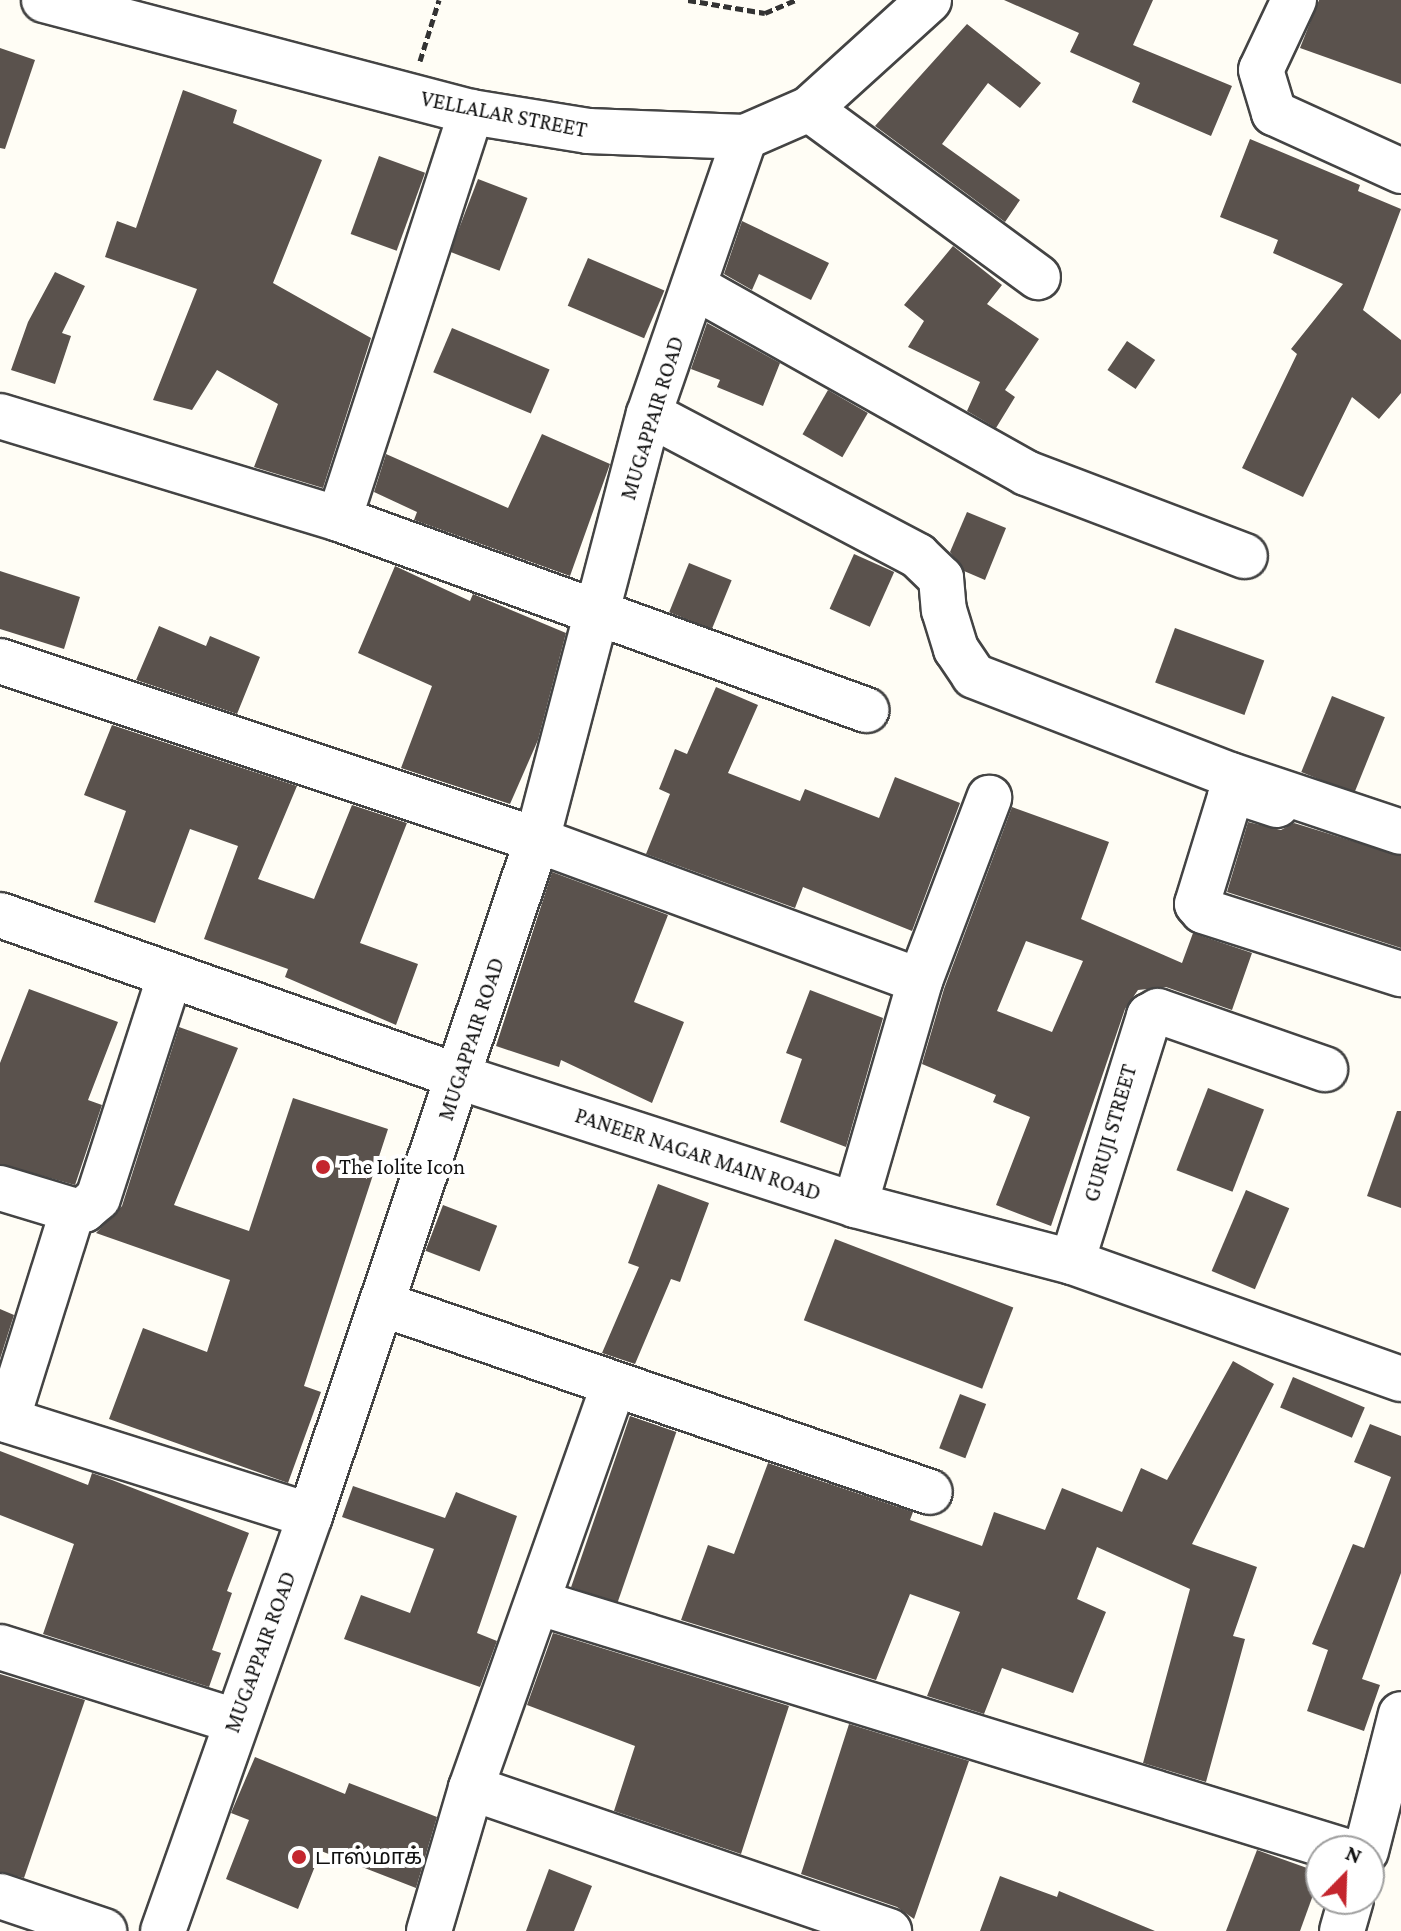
<!DOCTYPE html>
<html>
<head>
<meta charset="utf-8">
<style>
	body { margin:0 }
	#map { position:relative; width:1401px; height:1931px; overflow:hidden; background:#fffdf5; font-family:"Crimson Pro","Noto Sans Tamil",serif }
	div>[style] { position:absolute }
	.building>* { inset:0; background:#5a524d; transform-origin:0 0 }
	.path>* { height:5px; margin-top:-2.5px; transform-origin:0; background:repeating-linear-gradient(90deg,#333 0 8px,transparent 0 12px) }
	.roads { filter:drop-shadow(2px 0 #444) drop-shadow(-2px 0 #444) drop-shadow(0 2px #444) drop-shadow(0 -2px #444) }
	.minor>* { height:44px; margin:-22px; padding:0 22px; transform-origin:22px; border-radius:22px; background:#fff }
	.dots>* { width:22px; height:22px; translate:-50% -50%; box-sizing:border-box; border:4px solid #fff; border-radius:50% }
	span { translate:-50% -50%; white-space:nowrap; text-align:center; line-height:1.15; -webkit-text-stroke:8px #fff; paint-order:stroke }
	.street-label { font-size:22px; color:#111 }
	.poi-label { font-size:22px; color:#111 }
	.left { translate:0 -50%; text-align:left }
	.north { position:absolute; left:1305px; top:1835px; width:80px; height:80px; box-sizing:border-box; background:#fff; border:2px solid #a0a0a0; border-radius:50%; rotate:23deg; font-size:22px; font-weight:700; line-height:32px; text-align:center; color:#111 }
	.north::after { content:''; display:block; margin:auto; width:28px; height:36px; background:#c4262e; clip-path:polygon(50% 0,100% 100%,50% 72%,0 100%) }
</style>
</head>
<body>
<div id="map">
	<div class="building">
		<div style="clip-path:polygon(1004px 0,1153px 0,1133px 45px,1232px 86px,1211px 136px,1132px 102px,1140px 83px,1070px 52px,1079px 33px)"></div>
		<div style="clip-path:polygon(1319px 0,1401px 0,1401px 84px,1300px 48px)"></div>
		<div style="clip-path:polygon(967px 24px,1041px 83px,1020px 108px,988px 83px,942px 144px,1020px 200px,1005px 222px,875px 126px)"></div>
		<div style="clip-path:polygon(0 48px,35px 60px,5px 149px,0 148px)"></div>
		<div style="clip-path:polygon(183px 90px,237px 110px,233px 123px,322px 160px,273px 283px,371px 338px,323px 488px,254px 467px,278px 404px,217px 370px,192px 410px,153px 400px,197px 289px,105px 257px,117px 221px,136px 228px)"></div>
		<div style="clip-path:polygon(1250px 139px,1360px 185px,1358px 191px,1401px 209px,1363px 310px,1401px 340px,1401px 393px,1379px 419px,1352px 397px,1303px 497px,1242px 468px,1297px 354px,1291px 349px,1343px 284px,1273px 253px,1278px 240px,1220px 217px)"></div>
		<div style="left:379px;top:156px;width:49px;height:83px;rotate:20deg"></div>
		<div style="left:478px;top:179px;width:53px;height:78px;rotate:21deg"></div>
		<div style="clip-path:polygon(742px 221px,829px 263px,811px 300px,759px 274px,752px 290px,724px 274px)"></div>
		<div style="clip-path:polygon(953px 246px,1002px 285px,987px 304px,1039px 339px,1005px 390px,1015px 397px,996px 428px,967px 411px,980px 382px,908px 347px,924px 321px,904px 305px)"></div>
		<div style="left:588px;top:258px;width:83px;height:52px;rotate:23deg"></div>
		<div style="clip-path:polygon(55px 272px,85px 286px,62px 333px,71px 336px,55px 384px,11px 370px,28px 322px)"></div>
		<div style="clip-path:polygon(707px 323px,780px 363px,763px 406px,717px 387px,720px 380px,691px 369px)"></div>
		<div style="left:452px;top:328px;width:106px;height:48px;rotate:23deg"></div>
		<div style="left:1127px;top:341px;width:34px;height:35px;rotate:34deg"></div>
		<div style="left:828px;top:390px;width:46px;height:51px;rotate:30deg"></div>
		<div style="clip-path:polygon(542px 434px,610px 464px,570px 576px,414px 520px,417px 512px,374px 492px,386px 454px,508px 508px)"></div>
		<div style="clip-path:polygon(967px 512px,1006px 528px,985px 580px,964px 571px,950px 552px)"></div>
		<div style="left:854px;top:554px;width:44px;height:60px;rotate:24deg"></div>
		<div style="left:689px;top:563px;width:46px;height:53px;rotate:22deg"></div>
		<div style="clip-path:polygon(395px 566px,470px 601px,473px 594px,566px 633px,538px 740px,510px 804px,401px 768px,432px 686px,358px 653px)"></div>
		<div style="clip-path:polygon(0 571px,80px 597px,64px 649px,0 629px)"></div>
		<div style="clip-path:polygon(159px 626px,206px 646px,210px 636px,260px 657px,237px 714px,136px 680px)"></div>
		<div style="left:1175px;top:628px;width:95px;height:58px;rotate:20deg"></div>
		<div style="clip-path:polygon(716px 687px,758px 705px,728px 773px,800px 801px,805px 789px,879px 818px,895px 777px,960px 803px,912px 931px,803px 887px,795px 908px,646px 854px,670px 794px,659px 789px,675px 749px,687px 754px)"></div>
		<div style="left:1332px;top:696px;width:57px;height:82px;rotate:22deg"></div>
		<div style="clip-path:polygon(112px 725px,297px 786px,258px 879px,314px 899px,352px 805px,407px 823px,360px 943px,418px 964px,396px 1025px,285px 977px,288px 969px,204px 939px,238px 846px,190px 829px,155px 923px,94px 902px,126px 811px,84px 795px)"></div>
		<div style="clip-path:polygon(evenodd,1012px 807px,1109px 842px,1081px 919px,1182px 963px,1193px 933px,1252px 953px,1232px 1010px,1166px 987px,1138px 990px,1125px 1009px,1051px 1226px,996px 1205px,1030px 1117px,993px 1102px,996px 1095px,922px 1064px,944px 989px,1012px 807px,1026px 941px,1083px 961px,1052px 1032px,997px 1011px,1026px 941px)"></div>
		<div style="clip-path:polygon(1248px 822px,1281px 830px,1294px 823px,1401px 856px,1401px 948px,1227px 892px)"></div>
		<div style="clip-path:polygon(552px 872px,668px 915px,634px 1002px,684px 1022px,652px 1103px,561px 1060px,559px 1067px,496px 1046px)"></div>
		<div style="clip-path:polygon(29px 989px,118px 1022px,88px 1100px,102px 1105px,75px 1185px,0 1164px,0 1063px)"></div>
		<div style="clip-path:polygon(810px 990px,883px 1018px,846px 1147px,780px 1122px,802px 1059px,786px 1053px)"></div>
		<div style="clip-path:polygon(179px 1027px,238px 1048px,174px 1205px,249px 1231px,293px 1098px,388px 1129px,304px 1386px,321px 1392px,288px 1483px,109px 1419px,143px 1328px,207px 1352px,230px 1280px,96px 1233px,122px 1206px)"></div>
		<div style="left:1208px;top:1088px;width:60px;height:88px;rotate:21deg"></div>
		<div style="clip-path:polygon(1397px 1111px,1401px 1111px,1401px 1208px,1367px 1196px)"></div>
		<div style="clip-path:polygon(658px 1184px,709px 1203px,680px 1282px,671px 1279px,635px 1364px,602px 1353px,639px 1267px,628px 1263px)"></div>
		<div style="left:1246px;top:1190px;width:47px;height:88px;rotate:23deg"></div>
		<div style="left:443px;top:1205px;width:58px;height:49px;rotate:21deg"></div>
		<div style="left:835px;top:1239px;width:191px;height:87px;rotate:21deg"></div>
		<div style="clip-path:polygon(0 1309px,14px 1315px,0 1359px)"></div>
		<div style="clip-path:polygon(1233px 1361px,1274px 1384px,1192px 1544px,1257px 1567px,1233px 1636px,1245px 1639px,1206px 1782px,1143px 1763px,1190px 1589px,1097px 1547px,1077px 1599px,1106px 1612px,1073px 1693px,1002px 1668px,984px 1714px,927px 1696px,960px 1612px,910px 1594px,876px 1680px,681px 1620px,708px 1545px,734px 1554px,768px 1463px,913px 1512px,910px 1520px,982px 1546px,994px 1512px,1045px 1530px,1062px 1488px,1122px 1512px,1141px 1468px,1167px 1480px)"></div>
		<div style="left:1293px;top:1377px;width:78px;height:33px;rotate:23deg"></div>
		<div style="left:960px;top:1394px;width:28px;height:58px;rotate:21deg"></div>
		<div style="left:630px;top:1416px;width:49px;height:181px;rotate:19deg"></div>
		<div style="clip-path:polygon(1370px 1424px,1401px 1436px,1401px 1573px,1362px 1679px,1380px 1685px,1364px 1731px,1307px 1711px,1328px 1650px,1312px 1644px,1353px 1544px,1364px 1548px,1391px 1477px,1354px 1462px)"></div>
		<div style="clip-path:polygon(0 1451px,88px 1485px,92px 1473px,112px 1480px,249px 1533px,227px 1591px,232px 1593px,212px 1650px,221px 1653px,209px 1687px,43px 1634px,74px 1544px,0 1515px)"></div>
		<div style="clip-path:polygon(353px 1486px,445px 1518px,456px 1492px,517px 1516px,477px 1633px,497px 1641px,480px 1687px,344px 1639px,361px 1595px,410px 1613px,434px 1549px,342px 1517px)"></div>
		<div style="clip-path:polygon(553px 1633px,789px 1706px,741px 1854px,614px 1811px,635px 1746px,527px 1705px)"></div>
		<div style="clip-path:polygon(0 1674px,85px 1700px,24px 1878px,0 1872px)"></div>
		<div style="clip-path:polygon(849px 1724px,969px 1761px,914px 1919px,897px 1907px,801px 1874px)"></div>
		<div style="clip-path:polygon(255px 1757px,345px 1794px,349px 1783px,437px 1817px,416px 1888px,321px 1851px,298px 1909px,226px 1879px,249px 1820px,231px 1813px)"></div>
		<div style="clip-path:polygon(1257px 1850px,1321px 1873px,1300px 1931px,1226px 1931px)"></div>
		<div style="clip-path:polygon(549px 1869px,592px 1886px,574px 1931px,526px 1931px)"></div>
		<div style="clip-path:polygon(1000px 1876px,1057px 1897px,1059px 1891px,1155px 1931px,980px 1931px)"></div>
	</div>
	<div class="path">
		<div style="left:688px;top:0;width:78px;rotate:9.6deg"></div>
		<div style="left:765px;top:13px;width:34px;rotate:-23deg"></div>
		<div style="left:420px;top:61px;width:64px;rotate:-72.7deg"></div>
	</div>
	<div class="roads">
		<div class="minor">
			<div style="left:44px;top:0;width:441px;rotate:14.7deg"></div>
			<div style="left:471px;top:112px;width:119px;rotate:9.2deg"></div>
			<div style="left:588px;top:131px;width:157px;rotate:2.2deg"></div>
			<div style="left:745px;top:137px;width:70px;rotate:-23.6deg"></div>
			<div style="left:809px;top:109px;width:162px;rotate:-42.2deg"></div>
			<div style="left:1294px;top:0;width:77px;rotate:115.2deg"></div>
			<div style="left:1261px;top:70px;width:45px;rotate:73.2deg"></div>
			<div style="left:1274px;top:113px;width:140px;rotate:24.5deg"></div>
			<div style="left:809px;top:109px;width:284px;rotate:36.3deg"></div>
			<div style="left:695px;top:287px;width:380px;rotate:29.3deg"></div>
			<div style="left:1026px;top:473px;width:234px;rotate:20.8deg"></div>
			<div style="left:649px;top:414px;width:304px;rotate:27.8deg"></div>
			<div style="left:918px;top:556px;width:32px;rotate:44deg"></div>
			<div style="left:941px;top:578px;width:32px;rotate:85deg"></div>
			<div style="left:944px;top:610px;width:41px;rotate:72.9deg"></div>
			<div style="left:956px;top:649px;width:32px;rotate:56deg"></div>
			<div style="left:974px;top:676px;width:275px;rotate:21.1deg"></div>
			<div style="left:1231px;top:775px;width:179px;rotate:18.5deg"></div>
			<div style="left:0;top:416px;width:354px;rotate:16.9deg"></div>
			<div style="left:339px;top:519px;width:561px;rotate:19.92deg"></div>
			<div style="left:339px;top:519px;width:428px;rotate:-72deg"></div>
			<div style="left:0;top:661px;width:566px;rotate:18.43deg"></div>
			<div style="left:537px;top:840px;width:408px;rotate:20.2deg"></div>
			<div style="left:920px;top:981px;width:196px;rotate:-69.3deg"></div>
			<div style="left:1277px;top:805px;width:39px;rotate:-162deg"></div>
			<div style="left:1240px;top:793px;width:11px;rotate:158deg"></div>
			<div style="left:1230px;top:797px;width:112px;rotate:107.1deg"></div>
			<div style="left:1197px;top:904px;width:9px;rotate:49deg"></div>
			<div style="left:1203px;top:911px;width:208px;rotate:17.7deg"></div>
			<div style="left:0;top:915px;width:487px;rotate:19.4deg"></div>
			<div style="left:459px;top:1077px;width:416px;rotate:17.9deg"></div>
			<div style="left:855px;top:1205px;width:224px;rotate:14.7deg"></div>
			<div style="left:1072px;top:1262px;width:349px;rotate:19.6deg"></div>
			<div style="left:0;top:1188px;width:76px;rotate:16.8deg"></div>
			<div style="left:73px;top:1210px;width:11px"></div>
			<div style="left:84px;top:1210px;width:18px;rotate:-41deg"></div>
			<div style="left:98px;top:1198px;width:234px;rotate:-72.1deg"></div>
			<div style="left:855px;top:1205px;width:233px;rotate:-73.8deg"></div>
			<div style="left:1072px;top:1262px;width:258px;rotate:-72.6deg"></div>
			<div style="left:1149px;top:1016px;width:10px;rotate:-29deg"></div>
			<div style="left:1158px;top:1011px;width:177px;rotate:19.2deg"></div>
			<div style="left:382px;top:1304px;width:579px;rotate:18.94deg"></div>
			<div style="left:0;top:1418px;width:325px;rotate:17.5deg"></div>
			<div style="left:7px;top:1420px;width:220px;rotate:-72.6deg"></div>
			<div style="left:540px;top:1603px;width:842px;rotate:17.12deg"></div>
			<div style="left:0;top:1647px;width:246px;rotate:17.5deg"></div>
			<div style="left:471px;top:1788px;width:442px;rotate:18.9deg"></div>
			<div style="left:1366px;top:1851px;width:141px;rotate:-75.7deg"></div>
			<div style="left:0;top:1896px;width:110px;rotate:18.6deg"></div>
			<div style="left:163px;top:1931px;width:440px;rotate:-70.5deg"></div>
			<div style="left:310px;top:1516px;width:713px;rotate:-71.44deg"></div>
			<div style="left:537px;top:840px;width:440px;rotate:-75.3deg"></div>
			<div style="left:649px;top:414px;width:293px;rotate:-70.9deg"></div>
			<div style="left:429px;top:1931px;width:149px;rotate:-73.6deg"></div>
			<div style="left:471px;top:1788px;width:428px;rotate:-70.5deg"></div>
			<div style="left:1342px;top:1931px;width:33px;rotate:-74deg"></div>
		</div>
	</div>
	<div class="dots">
		<div style="left:323px;top:1167px;background:#c4262e"></div>
		<div style="left:299px;top:1857px;background:#c4262e"></div>
	</div>
	<div class="street-label">
		<span style="left:504px;top:114px;rotate:11deg">VELLALAR STREET</span>
		<span style="left:652px;top:418px;rotate:-73deg">MUGAPPAIR ROAD</span>
		<span style="left:471px;top:1039px;rotate:-72deg">MUGAPPAIR ROAD</span>
		<span style="left:1110px;top:1133px;rotate:-74deg">GURUJI STREET</span>
		<span style="left:698px;top:1154px;rotate:18deg">PANEER NAGAR MAIN ROAD</span>
		<span style="left:260px;top:1652px;rotate:-70deg">MUGAPPAIR ROAD</span>
	</div>
	<div class="poi-label">
		<span class="left" style="left:339px;top:1167px">The Iolite Icon</span>
		<span class="left" style="left:315px;top:1857px">டாஸ்மாக்</span>
	</div>
	<div class="north">N</div>
</div>
</body>
</html>
